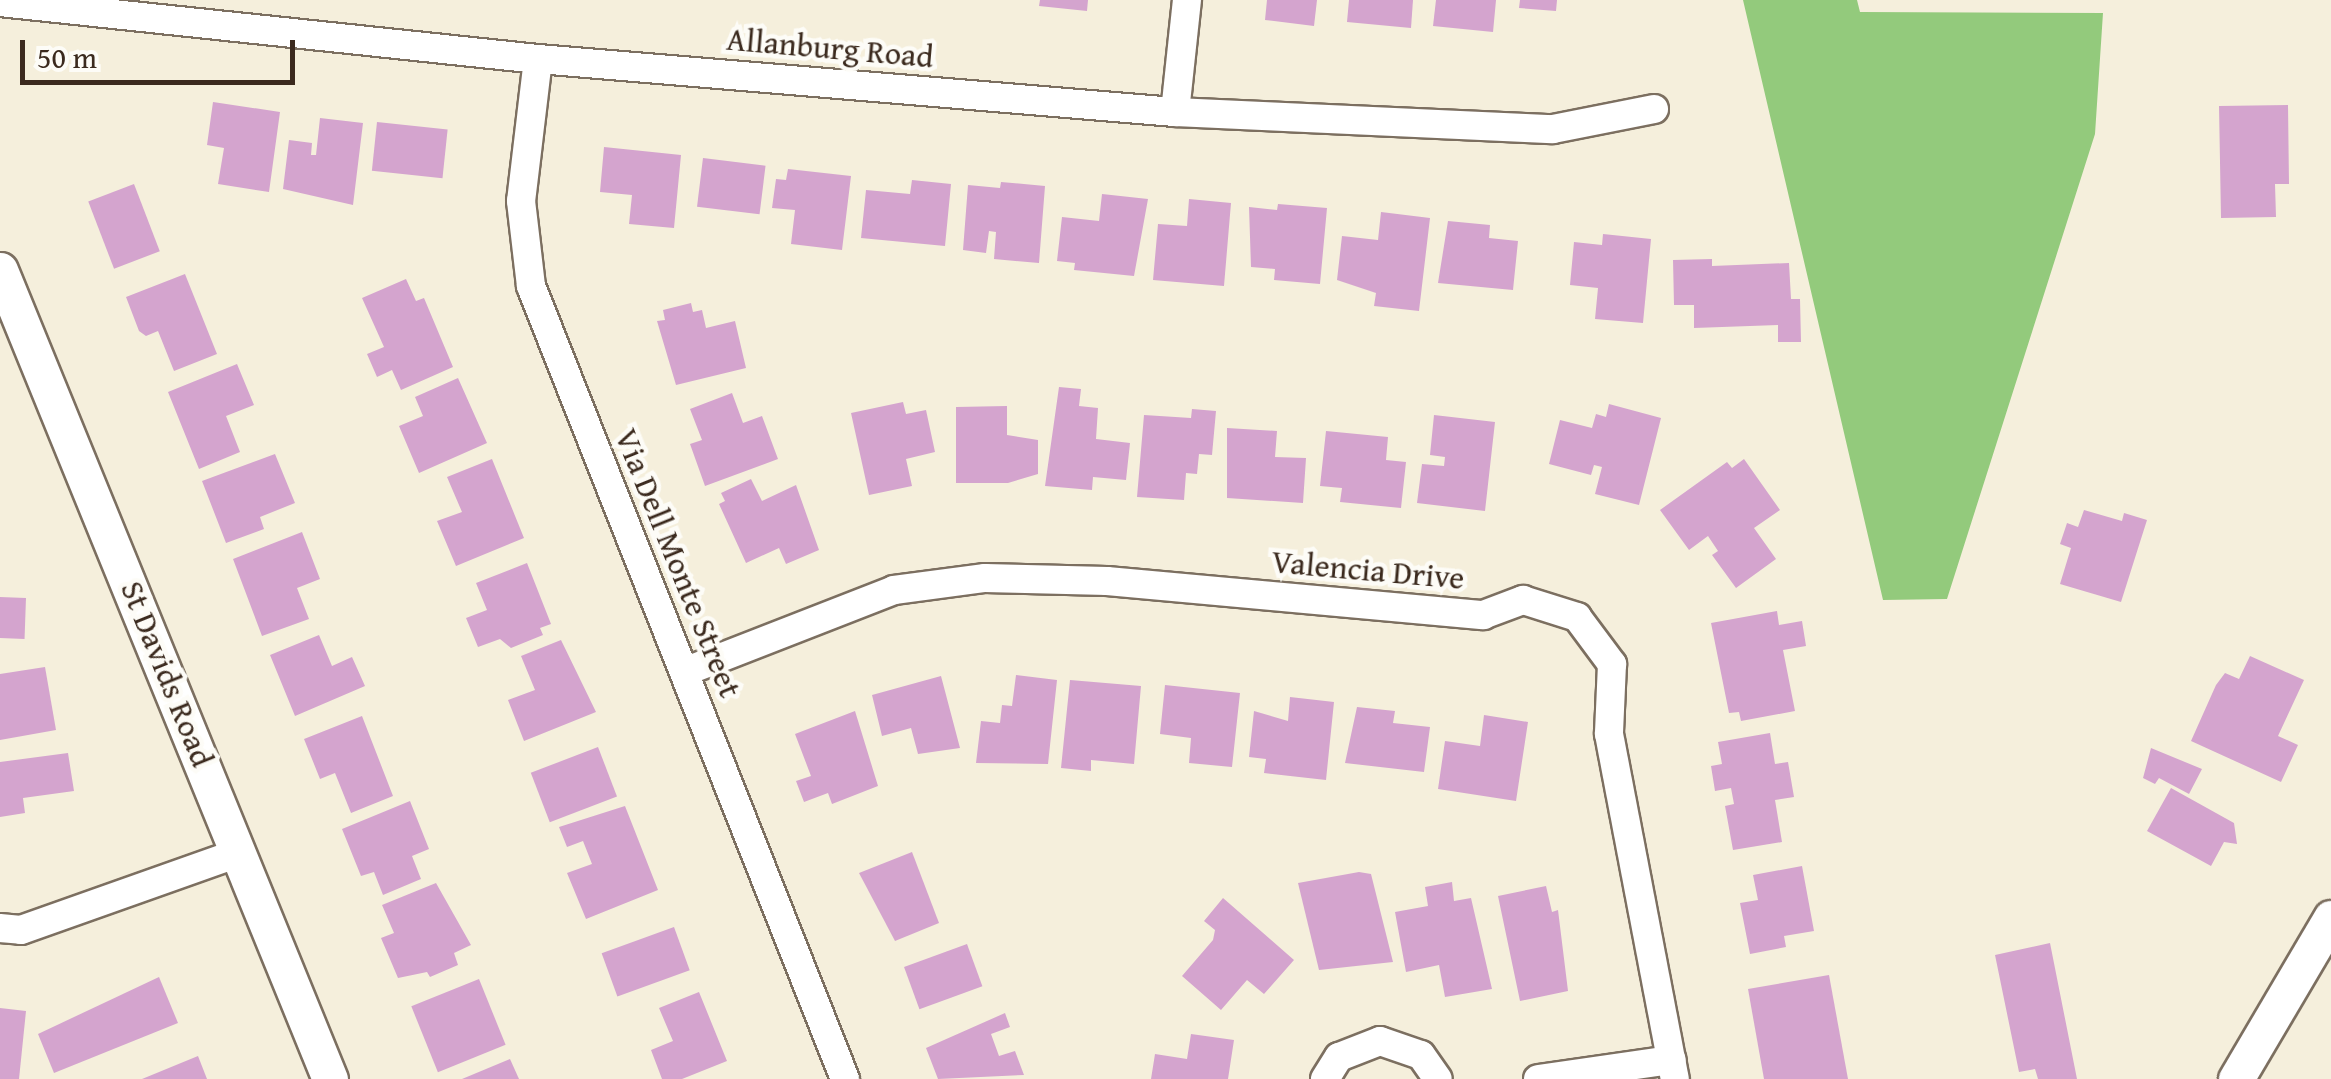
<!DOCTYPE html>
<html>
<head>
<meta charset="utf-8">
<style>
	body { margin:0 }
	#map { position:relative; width:2331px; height:1079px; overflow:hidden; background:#f5efdc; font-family:"Gentium Book Plus",serif }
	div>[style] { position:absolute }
	.green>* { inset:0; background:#93ca7c }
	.building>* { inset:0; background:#d4a4ce; transform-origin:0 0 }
	.roads { filter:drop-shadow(2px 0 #7c6f60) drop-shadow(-2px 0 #7c6f60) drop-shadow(0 2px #7c6f60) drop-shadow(0 -2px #7c6f60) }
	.minor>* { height:28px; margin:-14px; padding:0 14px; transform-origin:14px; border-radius:14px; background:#fff }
	.tertiary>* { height:35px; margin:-17.5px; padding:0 17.5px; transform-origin:17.5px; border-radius:17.5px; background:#fff }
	span { translate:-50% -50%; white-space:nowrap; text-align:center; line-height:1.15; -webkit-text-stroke:9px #fdfcf7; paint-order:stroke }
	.street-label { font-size:32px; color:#3b2a1e }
	.scale { position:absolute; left:20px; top:40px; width:275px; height:45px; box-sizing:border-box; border:5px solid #3b2a1e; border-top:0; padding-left:12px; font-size:30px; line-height:35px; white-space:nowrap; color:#3b2a1e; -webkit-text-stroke:8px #fdfcf7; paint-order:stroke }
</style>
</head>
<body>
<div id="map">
	<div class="green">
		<div style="clip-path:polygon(1743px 0,1857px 0,1860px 12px,2103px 13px,2095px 134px,1947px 599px,1883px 600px)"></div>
	</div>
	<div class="building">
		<div style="clip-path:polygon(1040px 0,1088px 0,1087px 11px,1039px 6px)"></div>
		<div style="clip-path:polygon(1267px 0,1317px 0,1314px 26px,1265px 20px)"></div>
		<div style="clip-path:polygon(1349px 0,1413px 0,1411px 28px,1347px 22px)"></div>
		<div style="clip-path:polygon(1436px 0,1496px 0,1493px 32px,1433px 26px)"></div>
		<div style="clip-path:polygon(1520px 0,1557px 0,1556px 11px,1519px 8px)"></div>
		<div style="clip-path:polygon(213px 102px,280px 112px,269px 192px,218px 184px,224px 148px,207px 145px)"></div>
		<div style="clip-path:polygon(2288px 105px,2289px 184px,2275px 184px,2276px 217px,2221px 218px,2219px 106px)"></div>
		<div style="clip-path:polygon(320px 118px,363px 123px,353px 205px,283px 189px,289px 140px,312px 143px,311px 155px,316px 155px)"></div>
		<div style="left:377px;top:122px;width:71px;height:49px;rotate:6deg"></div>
		<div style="clip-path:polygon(604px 147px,681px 155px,674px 228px,629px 224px,632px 195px,600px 192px)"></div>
		<div style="left:703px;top:158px;width:63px;height:49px;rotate:7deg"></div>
		<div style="clip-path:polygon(788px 169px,851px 176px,842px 250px,791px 244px,795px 210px,772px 208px,776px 179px,786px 180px)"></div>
		<div style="clip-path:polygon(912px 180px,951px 184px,945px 246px,861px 238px,866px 190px,910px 194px)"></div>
		<div style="clip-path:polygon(1001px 182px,1045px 186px,1039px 263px,994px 259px,996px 232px,989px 231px,986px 253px,963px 250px,968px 185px,1000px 188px)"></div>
		<div style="left:134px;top:184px;width:72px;height:49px;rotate:69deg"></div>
		<div style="clip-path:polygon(1102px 194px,1148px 199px,1134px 276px,1074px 270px,1075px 263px,1057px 261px,1062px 217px,1099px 221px)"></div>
		<div style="clip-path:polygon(1189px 199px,1231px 203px,1224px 286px,1153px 280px,1158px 224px,1187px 226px)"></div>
		<div style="clip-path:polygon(1278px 204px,1327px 208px,1320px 284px,1274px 280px,1275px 269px,1251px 267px,1249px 207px,1277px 210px)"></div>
		<div style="clip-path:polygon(1381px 212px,1430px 218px,1419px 311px,1374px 306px,1376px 293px,1337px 280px,1342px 236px,1378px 240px)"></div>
		<div style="clip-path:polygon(1448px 221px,1490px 225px,1489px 238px,1518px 241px,1513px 290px,1438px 283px)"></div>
		<div style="clip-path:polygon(1603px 234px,1651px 239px,1643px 323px,1595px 319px,1598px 288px,1570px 285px,1574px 242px,1602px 245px)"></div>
		<div style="clip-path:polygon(1712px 259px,1712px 266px,1789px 263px,1791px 299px,1800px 299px,1801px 342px,1778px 342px,1778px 325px,1694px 328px,1694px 305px,1674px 305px,1673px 260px)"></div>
		<div style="clip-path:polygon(185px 274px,217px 354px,174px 371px,158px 331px,146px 336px,139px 331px,126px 297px)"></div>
		<div style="clip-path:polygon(406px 279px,416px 301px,424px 298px,453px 367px,401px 390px,392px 370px,377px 377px,367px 354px,384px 347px,362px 298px)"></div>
		<div style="clip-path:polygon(691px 303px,693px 312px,702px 310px,706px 328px,735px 321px,746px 368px,676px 385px,657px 321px,665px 320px,663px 310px)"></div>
		<div style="clip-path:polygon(237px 364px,254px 405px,226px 416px,240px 452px,199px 469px,168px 392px)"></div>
		<div style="clip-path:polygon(458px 378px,487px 443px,419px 473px,399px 426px,423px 416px,415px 397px)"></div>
		<div style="clip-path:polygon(1059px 387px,1081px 389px,1079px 406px,1098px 408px,1096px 439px,1130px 443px,1126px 480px,1093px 477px,1092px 490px,1045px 486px)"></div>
		<div style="clip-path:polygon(732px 393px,743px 423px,762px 416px,778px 459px,705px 486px,690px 444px,702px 440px,690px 409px)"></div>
		<div style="clip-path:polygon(903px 402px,906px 414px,926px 410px,935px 452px,906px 459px,912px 486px,869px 495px,851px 413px)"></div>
		<div style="clip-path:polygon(1609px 404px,1661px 418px,1639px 505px,1595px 494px,1602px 467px,1594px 465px,1591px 475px,1549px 464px,1560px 420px,1592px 428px,1596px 414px,1606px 417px)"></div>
		<div style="clip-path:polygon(1007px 406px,1007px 435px,1038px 440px,1038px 474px,1008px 483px,956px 483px,956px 407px)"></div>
		<div style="clip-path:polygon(1192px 409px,1216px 411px,1212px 455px,1199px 454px,1197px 474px,1186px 473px,1184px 500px,1137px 497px,1144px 415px,1191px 418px)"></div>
		<div style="clip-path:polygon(1434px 415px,1495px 422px,1485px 511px,1417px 503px,1422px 464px,1444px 466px,1445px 457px,1430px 455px)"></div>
		<div style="clip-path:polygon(1227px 428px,1277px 431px,1275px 457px,1306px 458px,1303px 503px,1227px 498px)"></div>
		<div style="clip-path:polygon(1326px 431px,1388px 437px,1386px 460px,1406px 462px,1401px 508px,1340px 502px,1342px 488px,1320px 486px)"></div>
		<div style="clip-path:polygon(275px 454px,295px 503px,260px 517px,264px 529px,226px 543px,202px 481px)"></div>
		<div style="clip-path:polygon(492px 459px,524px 538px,456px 566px,437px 521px,462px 512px,447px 477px)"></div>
		<div style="clip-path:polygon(1744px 459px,1780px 510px,1754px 528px,1776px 559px,1736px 588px,1712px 555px,1718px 551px,1708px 536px,1689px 550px,1660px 510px,1727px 462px,1732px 468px)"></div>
		<div style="clip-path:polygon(751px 479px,762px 501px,796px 485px,819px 550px,786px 564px,779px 548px,746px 563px,719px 504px,725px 501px,721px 493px)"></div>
		<div style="clip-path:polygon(2084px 510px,2122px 521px,2124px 513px,2147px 520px,2121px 602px,2060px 584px,2071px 548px,2060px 544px,2067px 523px,2078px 527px)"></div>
		<div style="clip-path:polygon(302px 532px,320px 579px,297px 588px,309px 619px,262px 636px,233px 559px)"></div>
		<div style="clip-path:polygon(527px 563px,551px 624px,540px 628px,543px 635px,511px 648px,500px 639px,478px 647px,466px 618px,487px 610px,476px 583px)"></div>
		<div style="left:0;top:597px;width:26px;height:41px;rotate:2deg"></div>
		<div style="clip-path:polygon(1777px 611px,1779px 625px,1802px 621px,1806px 646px,1783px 650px,1795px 711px,1741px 721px,1739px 712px,1729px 713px,1711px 623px)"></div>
		<div style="clip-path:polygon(319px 635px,332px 666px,352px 657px,365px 686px,295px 716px,270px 655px)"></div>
		<div style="clip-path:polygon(561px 640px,596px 712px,524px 741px,508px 700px,535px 690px,521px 656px)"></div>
		<div style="clip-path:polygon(2250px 656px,2304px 680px,2278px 736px,2298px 745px,2281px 782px,2191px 741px,2216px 685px,2225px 673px,2239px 679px)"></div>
		<div style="clip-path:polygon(45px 667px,56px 730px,0 740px,0 674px)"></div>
		<div style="clip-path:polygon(1016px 675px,1057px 680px,1048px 764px,976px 763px,981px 721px,1000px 723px,1002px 705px,1012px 706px)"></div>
		<div style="clip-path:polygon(941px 676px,960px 748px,918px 754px,911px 728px,882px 736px,872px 695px)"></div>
		<div style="clip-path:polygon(1070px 680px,1141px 686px,1134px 764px,1091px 760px,1091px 771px,1061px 768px)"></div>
		<div style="clip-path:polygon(1165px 685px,1240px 693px,1232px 767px,1189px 763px,1191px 738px,1160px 734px)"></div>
		<div style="clip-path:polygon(1290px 697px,1334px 702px,1326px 780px,1264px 773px,1266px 759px,1249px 757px,1254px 711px,1288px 721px)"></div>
		<div style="clip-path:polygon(1357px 707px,1395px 711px,1393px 723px,1430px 727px,1424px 772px,1345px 763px)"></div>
		<div style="clip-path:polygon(855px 711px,878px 786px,832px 804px,828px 793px,804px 802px,796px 781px,811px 776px,795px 734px)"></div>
		<div style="clip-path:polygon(1484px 715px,1528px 722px,1516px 801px,1438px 789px,1445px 741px,1480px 746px)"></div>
		<div style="clip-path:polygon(362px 716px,393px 796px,351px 813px,335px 773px,320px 779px,304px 739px)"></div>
		<div style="clip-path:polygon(1770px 733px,1775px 764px,1788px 762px,1794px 797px,1775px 800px,1782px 842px,1733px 850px,1725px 806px,1734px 804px,1731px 788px,1715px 791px,1711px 766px,1722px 764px,1718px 742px)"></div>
		<div style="left:598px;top:747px;width:53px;height:72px;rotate:69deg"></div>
		<div style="clip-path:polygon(2151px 748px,2202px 769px,2189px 794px,2159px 778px,2155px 784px,2143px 778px)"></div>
		<div style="clip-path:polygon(68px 753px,74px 791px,23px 798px,25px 813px,0 817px,0 762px)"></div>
		<div style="clip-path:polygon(2171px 788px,2234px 823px,2237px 844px,2224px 842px,2211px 866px,2147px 831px)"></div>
		<div style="clip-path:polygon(410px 801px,429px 849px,412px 856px,421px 879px,383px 895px,374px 872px,361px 876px,342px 829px)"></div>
		<div style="clip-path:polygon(625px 806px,658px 890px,586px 919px,567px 873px,592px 864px,583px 841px,567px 847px,559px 827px)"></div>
		<div style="clip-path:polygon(912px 852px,939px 923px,895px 941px,859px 873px)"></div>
		<div style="clip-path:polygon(1802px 866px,1814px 931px,1784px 936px,1786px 947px,1750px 954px,1740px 903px,1758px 900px,1753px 875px)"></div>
		<div style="clip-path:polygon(1359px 872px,1371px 874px,1393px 962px,1319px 970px,1298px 883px)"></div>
		<div style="clip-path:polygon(1452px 882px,1454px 901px,1471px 898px,1492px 989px,1445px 997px,1439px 965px,1406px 972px,1395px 912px,1428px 906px,1425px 887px)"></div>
		<div style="clip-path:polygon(436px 883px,471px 945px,454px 953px,458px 965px,430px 977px,427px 972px,398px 978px,381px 938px,394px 933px,382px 905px)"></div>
		<div style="clip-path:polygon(1546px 886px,1552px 912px,1558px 910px,1568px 991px,1520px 1001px,1498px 896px)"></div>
		<div style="clip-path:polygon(1223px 898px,1294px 960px,1264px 994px,1247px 980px,1221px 1010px,1182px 976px,1213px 940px,1215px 930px,1204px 921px)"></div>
		<div style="left:674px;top:927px;width:46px;height:77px;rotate:70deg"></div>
		<div style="clip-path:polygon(2050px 943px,2077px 1079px,2038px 1079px,2035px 1069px,2019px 1072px,1995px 955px)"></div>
		<div style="left:967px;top:944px;width:45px;height:67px;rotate:70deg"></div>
		<div style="clip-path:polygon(1829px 975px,1848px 1079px,1764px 1079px,1748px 989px)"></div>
		<div style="clip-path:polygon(159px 977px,178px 1023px,54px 1073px,38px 1034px)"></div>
		<div style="left:479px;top:979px;width:71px;height:73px;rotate:68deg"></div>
		<div style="clip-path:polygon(699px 992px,727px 1061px,682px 1079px,662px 1079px,651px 1050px,673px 1041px,659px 1008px)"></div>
		<div style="clip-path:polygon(0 1008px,26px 1011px,19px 1079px,0 1079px)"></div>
		<div style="clip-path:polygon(1005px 1013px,1010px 1027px,991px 1034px,999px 1056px,1015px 1051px,1024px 1075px,938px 1079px,926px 1048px)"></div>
		<div style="clip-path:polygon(1191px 1034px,1234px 1040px,1228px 1079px,1151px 1079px,1155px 1054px,1187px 1059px)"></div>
		<div style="clip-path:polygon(198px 1056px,207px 1079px,142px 1079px)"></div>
		<div style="clip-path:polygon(510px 1059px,519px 1079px,462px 1079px)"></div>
	</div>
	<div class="roads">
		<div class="minor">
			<div style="left:0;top:2px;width:541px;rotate:6.05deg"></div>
			<div style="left:538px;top:59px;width:639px;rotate:4.76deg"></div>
			<div style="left:1175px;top:112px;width:378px;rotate:2.6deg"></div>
			<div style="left:1553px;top:129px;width:103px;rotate:-11.2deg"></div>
			<div style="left:538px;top:59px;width:143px;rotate:96.8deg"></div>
			<div style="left:521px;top:201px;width:86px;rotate:83.3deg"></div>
			<div style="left:531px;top:286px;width:853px;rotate:68.4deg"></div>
			<div style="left:1175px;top:112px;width:113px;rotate:-83.9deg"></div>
			<div style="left:684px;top:672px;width:225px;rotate:-21.3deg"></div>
			<div style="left:894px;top:590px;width:92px;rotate:-7.5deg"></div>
			<div style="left:985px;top:578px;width:122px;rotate:1.4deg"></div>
			<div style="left:1107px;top:581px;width:378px;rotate:5.2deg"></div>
			<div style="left:1483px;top:615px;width:43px;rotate:-20.6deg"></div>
			<div style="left:1523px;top:600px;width:57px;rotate:17.5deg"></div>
			<div style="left:1577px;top:617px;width:59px;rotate:53.3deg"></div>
			<div style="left:1612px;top:664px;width:70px;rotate:92.5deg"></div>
			<div style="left:1609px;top:734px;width:351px;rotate:79.2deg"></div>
			<div style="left:0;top:928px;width:21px;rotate:5deg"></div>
			<div style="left:21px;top:930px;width:233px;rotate:-19.5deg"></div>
			<div style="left:1325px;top:1079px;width:26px;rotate:-58deg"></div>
			<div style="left:1339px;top:1057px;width:44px;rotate:-21.3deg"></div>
			<div style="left:1380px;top:1041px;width:43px;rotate:18.9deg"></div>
			<div style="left:1421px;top:1055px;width:29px;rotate:55deg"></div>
			<div style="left:1538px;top:1079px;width:135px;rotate:-8.1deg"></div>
		</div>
		<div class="tertiary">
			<div style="left:0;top:270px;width:874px;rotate:67.81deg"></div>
			<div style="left:2236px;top:1079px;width:187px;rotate:-59.5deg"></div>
		</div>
	</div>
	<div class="street-label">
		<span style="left:830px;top:48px;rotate:5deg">Allanburg Road</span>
		<span style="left:678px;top:563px;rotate:68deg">Via Dell Monte Street</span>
		<span style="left:1368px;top:570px;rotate:5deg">Valencia Drive</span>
		<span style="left:167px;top:674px;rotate:68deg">St Davids Road</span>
	</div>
	<div class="scale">50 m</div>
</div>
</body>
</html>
